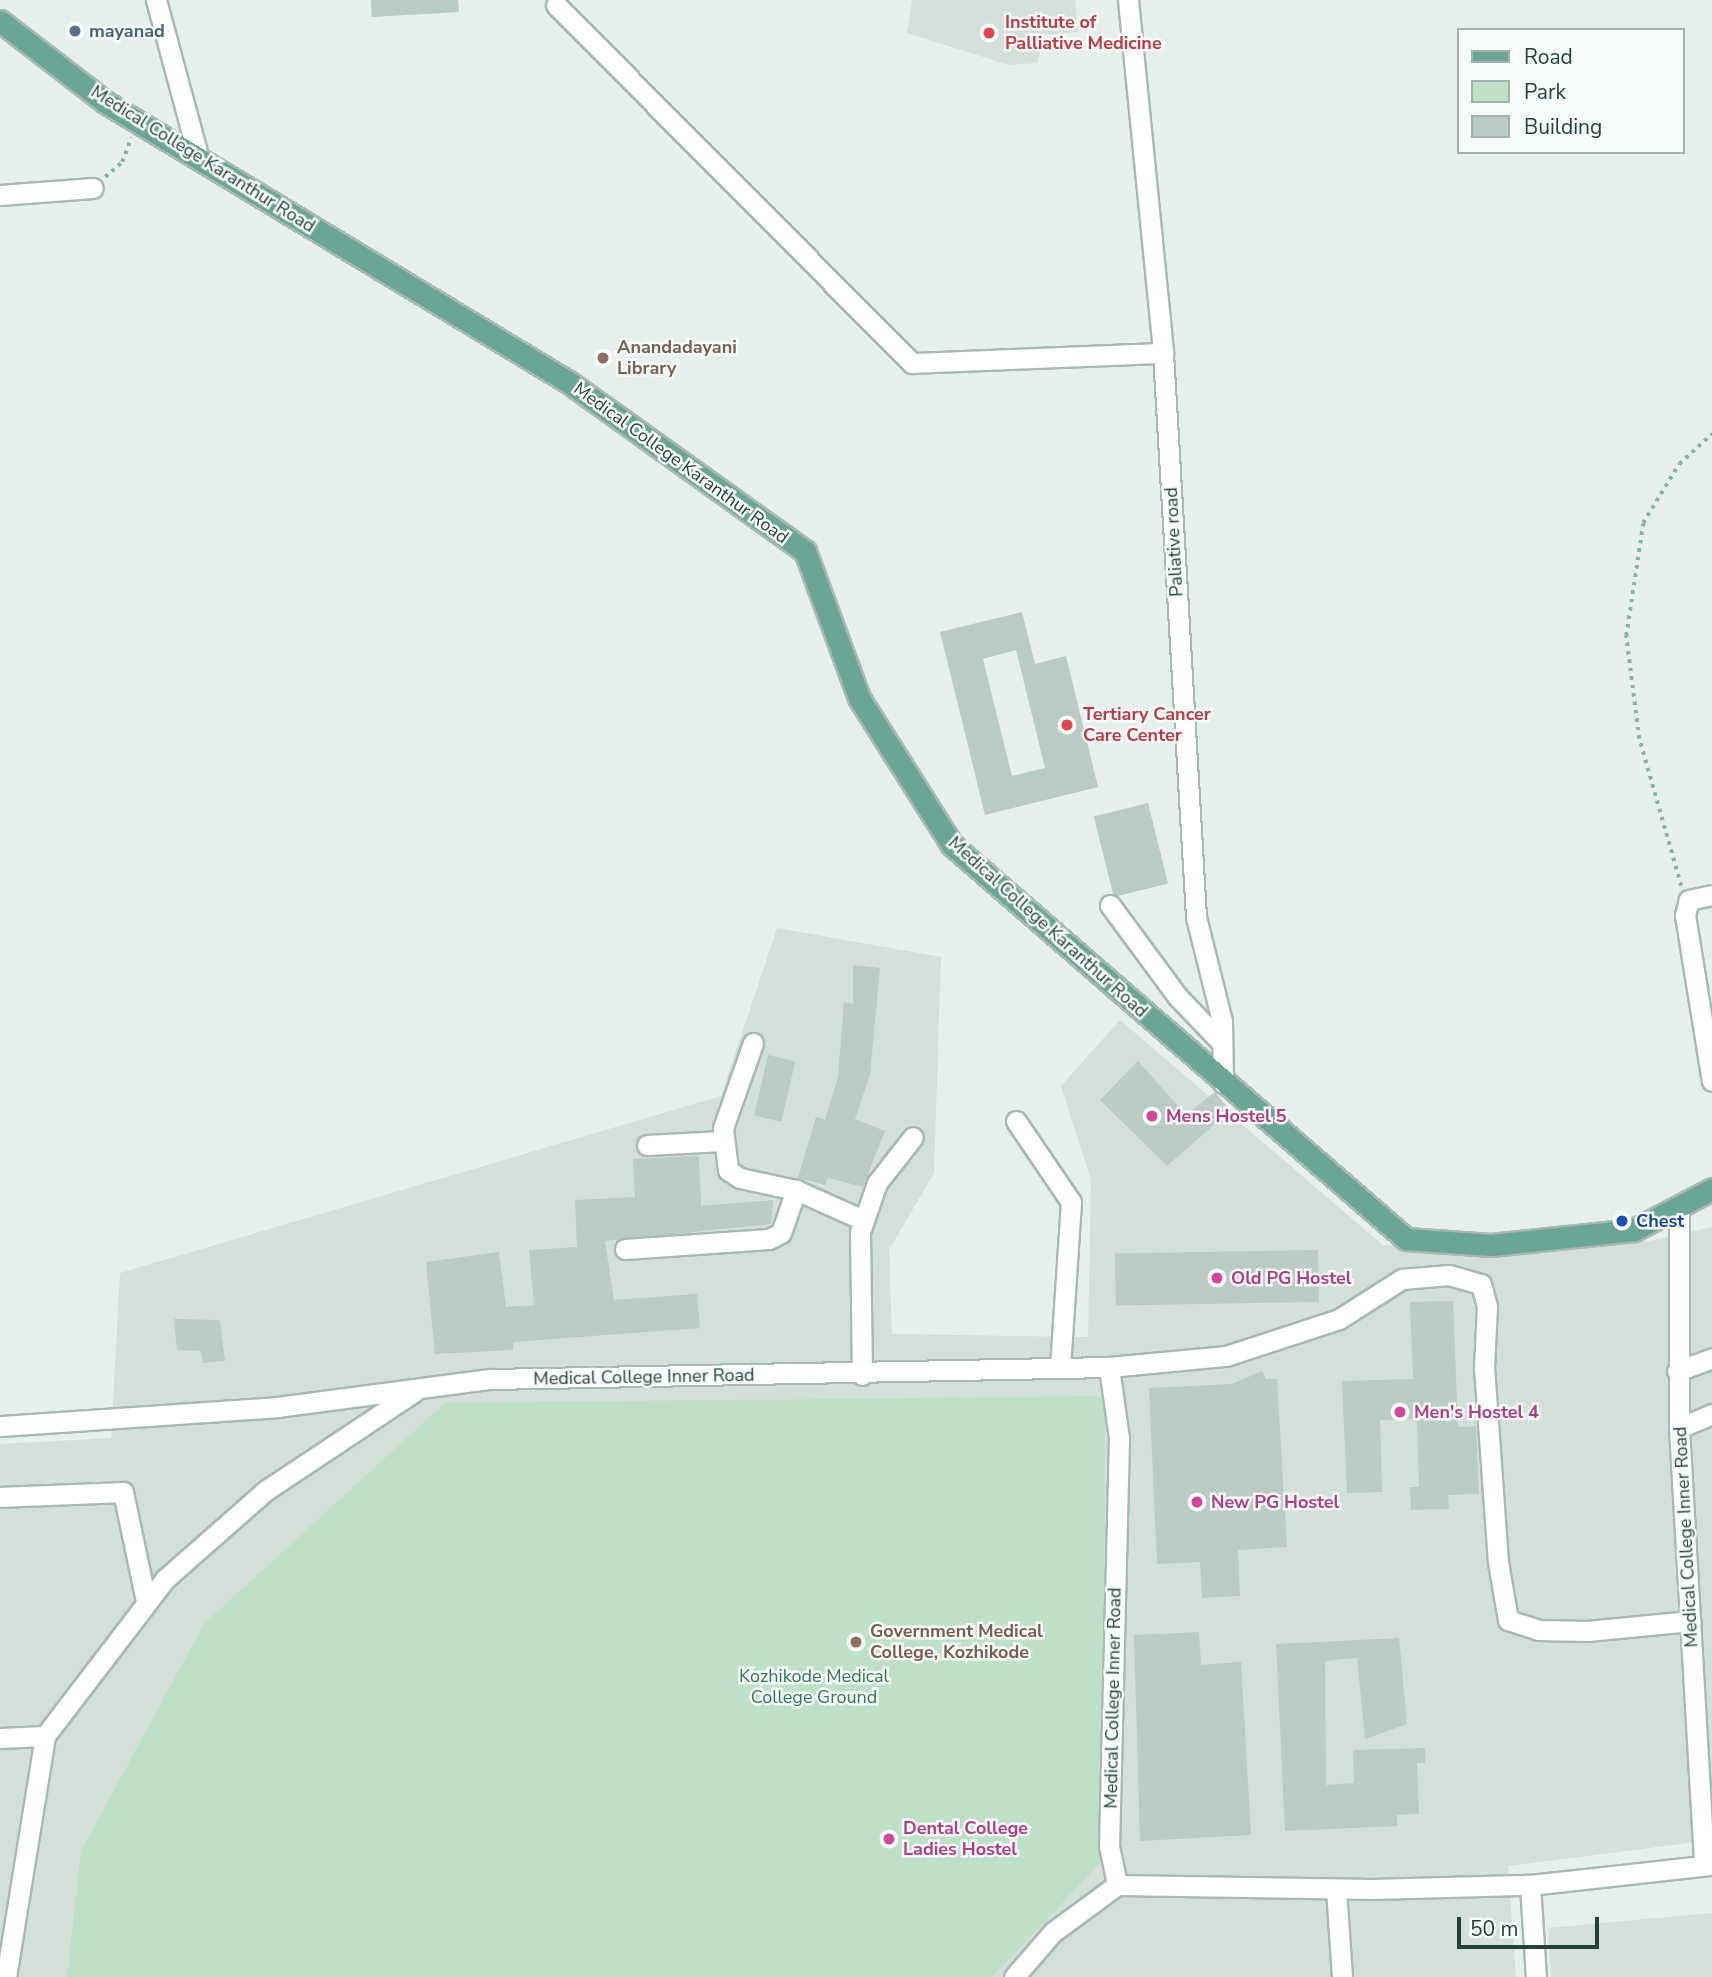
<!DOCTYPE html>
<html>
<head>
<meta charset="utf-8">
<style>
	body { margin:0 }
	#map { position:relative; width:1712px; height:1977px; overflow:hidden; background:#e6efeb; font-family:"Nunito Sans",sans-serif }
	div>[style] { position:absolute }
	.built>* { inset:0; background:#d4dfda }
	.green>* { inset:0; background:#bfe0c8 }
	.building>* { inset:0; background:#bbcac4; transform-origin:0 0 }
	.path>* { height:3.5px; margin-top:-1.75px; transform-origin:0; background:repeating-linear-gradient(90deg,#86b3a5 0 3.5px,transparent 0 8.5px) }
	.roads { filter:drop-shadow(2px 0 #a8b8b2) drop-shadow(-2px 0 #a8b8b2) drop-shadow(0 2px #a8b8b2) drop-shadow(0 -2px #a8b8b2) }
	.minor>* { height:19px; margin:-9.5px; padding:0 9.5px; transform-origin:9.5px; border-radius:9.5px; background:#fff }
	.major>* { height:21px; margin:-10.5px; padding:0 10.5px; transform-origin:10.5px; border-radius:10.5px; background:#6aa596 }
	.dots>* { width:19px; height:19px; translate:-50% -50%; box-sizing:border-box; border:4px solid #f7fbf9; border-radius:50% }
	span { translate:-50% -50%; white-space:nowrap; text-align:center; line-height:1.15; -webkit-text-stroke:5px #f7fbf9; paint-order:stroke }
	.health-label { font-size:18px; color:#be3a42; font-weight:700 }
	.left { translate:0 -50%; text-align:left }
	.service-label { font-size:18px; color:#4e5e75; font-weight:700 }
	.street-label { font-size:18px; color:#24423a }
	.education-label { font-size:18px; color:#785e54; font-weight:700 }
	.hotel-label { font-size:18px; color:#b23c85; font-weight:700 }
	.transit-label { font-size:18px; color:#164399; font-weight:700 }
	.park-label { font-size:18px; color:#2d7a4b }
	.legend { position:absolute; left:1457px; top:28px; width:228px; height:126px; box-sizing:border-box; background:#f7fbf9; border:2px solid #a3b1ad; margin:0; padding:9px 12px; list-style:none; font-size:21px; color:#24423a }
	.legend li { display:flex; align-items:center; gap:14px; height:35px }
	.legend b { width:35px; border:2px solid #a3b1ad }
	.scale { position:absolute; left:1457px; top:1917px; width:142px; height:32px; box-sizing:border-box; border:4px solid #24423a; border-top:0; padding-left:9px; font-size:21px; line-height:24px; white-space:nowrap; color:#24423a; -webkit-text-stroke:5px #f7fbf9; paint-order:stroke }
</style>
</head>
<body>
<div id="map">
	<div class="built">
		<div style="clip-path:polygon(912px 0,1075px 0,1078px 32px,1044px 35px,1037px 63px,1009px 65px,907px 33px)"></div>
		<div style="clip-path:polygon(777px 928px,941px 957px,934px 1173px,889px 1250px,892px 1334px,1088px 1337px,1091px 1180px,1061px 1086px,1120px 1020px,1383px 1245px,1649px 1241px,1712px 1227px,1712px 1840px,1508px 1866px,1516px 1977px,0 1977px,0 1444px,111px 1438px,120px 1273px,721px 1096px)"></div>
		<div style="clip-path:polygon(1712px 1913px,1712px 1977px,1551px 1977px,1548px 1928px)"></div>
	</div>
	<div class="green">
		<div style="clip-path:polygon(1105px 1396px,1103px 1860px,992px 1977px,67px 1977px,81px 1851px,204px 1624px,445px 1403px)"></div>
	</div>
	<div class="building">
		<div style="clip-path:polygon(371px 0,458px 0,459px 12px,372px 17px)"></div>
		<div style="clip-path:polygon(evenodd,1022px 612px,1035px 664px,1066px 656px,1098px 787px,985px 815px,940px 632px,1022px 612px,1016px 650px,1045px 768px,1012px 776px,983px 659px,1016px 650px)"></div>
		<div style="left:1148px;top:803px;width:83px;height:56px;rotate:76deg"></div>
		<div style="clip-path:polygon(853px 965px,880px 968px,870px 1075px,855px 1119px,885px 1131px,863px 1187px,828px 1178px,825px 1185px,798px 1178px,816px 1117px,825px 1120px,838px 1077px,844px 1002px,853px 1004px)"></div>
		<div style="left:768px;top:1055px;width:28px;height:62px;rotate:13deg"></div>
		<div style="clip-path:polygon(1138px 1061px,1186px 1115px,1215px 1092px,1230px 1111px,1167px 1166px,1100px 1100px)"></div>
		<div style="clip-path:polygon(699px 1156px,701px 1206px,773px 1200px,771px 1224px,605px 1241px,614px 1300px,697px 1294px,700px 1328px,513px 1342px,513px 1350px,435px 1354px,426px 1262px,499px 1252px,506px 1307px,534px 1305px,529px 1250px,577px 1247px,575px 1200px,635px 1197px,633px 1159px)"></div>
		<div style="left:1318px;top:1250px;width:52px;height:203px;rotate:89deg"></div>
		<div style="clip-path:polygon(1453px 1301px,1458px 1427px,1476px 1426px,1479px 1494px,1448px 1495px,1449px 1509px,1411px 1510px,1410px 1487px,1419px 1487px,1417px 1419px,1380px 1420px,1382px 1492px,1347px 1493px,1342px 1381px,1413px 1379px,1410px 1302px)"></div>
		<div style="clip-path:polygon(174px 1319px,220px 1320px,225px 1361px,203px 1363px,201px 1351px,177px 1350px)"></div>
		<div style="clip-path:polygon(1262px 1371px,1266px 1379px,1277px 1379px,1287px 1547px,1238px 1550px,1240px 1596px,1202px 1598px,1200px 1562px,1157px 1564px,1149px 1388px,1232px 1384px)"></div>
		<div style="clip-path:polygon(1199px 1632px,1201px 1665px,1241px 1662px,1251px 1835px,1140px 1841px,1134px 1635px)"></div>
		<div style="clip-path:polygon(1399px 1638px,1407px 1724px,1365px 1739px,1357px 1658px,1325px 1661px,1326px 1785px,1354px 1783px,1353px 1750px,1425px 1748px,1425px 1763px,1417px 1763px,1419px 1814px,1397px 1815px,1397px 1826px,1285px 1831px,1276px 1644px)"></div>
	</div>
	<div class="path">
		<div style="left:105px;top:177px;width:23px;rotate:-41deg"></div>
		<div style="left:122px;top:162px;width:26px;rotate:-69deg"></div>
		<div style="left:1681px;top:886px;width:153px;rotate:-105.9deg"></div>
		<div style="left:1639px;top:739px;width:104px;rotate:-97.2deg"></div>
		<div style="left:1626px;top:636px;width:114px;rotate:-81.4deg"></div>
		<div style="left:1643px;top:523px;width:69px;rotate:-58.6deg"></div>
		<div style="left:1679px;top:464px;width:45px;rotate:-42.3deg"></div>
	</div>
	<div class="roads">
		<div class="minor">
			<div style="left:156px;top:0;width:165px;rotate:74.9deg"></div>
			<div style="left:1128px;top:0;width:355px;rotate:84.3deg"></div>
			<div style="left:1163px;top:353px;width:565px;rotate:86.65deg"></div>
			<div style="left:1196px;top:917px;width:107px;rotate:76deg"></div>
			<div style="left:1222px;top:1021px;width:62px;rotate:89.1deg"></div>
			<div style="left:556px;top:5px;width:505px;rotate:45.16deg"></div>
			<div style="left:912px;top:363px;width:251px;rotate:-2.3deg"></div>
			<div style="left:0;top:195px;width:93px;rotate:-4.3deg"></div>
			<div style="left:1712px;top:895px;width:24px;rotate:168deg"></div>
			<div style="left:1689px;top:900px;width:16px;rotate:105deg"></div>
			<div style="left:1685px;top:915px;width:168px;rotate:80.8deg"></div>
			<div style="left:1110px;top:905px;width:113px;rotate:53.6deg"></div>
			<div style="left:1177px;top:996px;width:65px;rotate:46.2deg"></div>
			<div style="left:753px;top:1043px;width:90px;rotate:109.4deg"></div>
			<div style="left:723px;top:1128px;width:42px;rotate:83.2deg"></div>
			<div style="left:728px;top:1170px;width:14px;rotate:34deg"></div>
			<div style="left:740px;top:1178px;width:57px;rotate:12.1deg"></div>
			<div style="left:796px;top:1190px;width:73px;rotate:24.1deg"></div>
			<div style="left:1016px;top:1121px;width:98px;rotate:55.8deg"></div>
			<div style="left:1071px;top:1202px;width:165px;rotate:93.8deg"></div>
			<div style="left:647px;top:1145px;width:75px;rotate:-3.1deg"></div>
			<div style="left:1679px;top:1208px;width:220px;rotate:90deg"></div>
			<div style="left:1679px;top:1428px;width:438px;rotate:86.7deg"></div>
			<div style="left:625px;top:1249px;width:144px;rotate:-4deg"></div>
			<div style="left:769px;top:1239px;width:13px;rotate:-27deg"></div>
			<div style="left:781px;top:1233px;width:46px;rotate:-70.8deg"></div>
			<div style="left:1109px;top:1367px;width:118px;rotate:-5.4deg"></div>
			<div style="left:1226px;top:1356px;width:119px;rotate:-18.1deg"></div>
			<div style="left:1339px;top:1319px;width:75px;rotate:-32.4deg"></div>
			<div style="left:1402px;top:1279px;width:47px;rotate:-4.9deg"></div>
			<div style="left:1449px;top:1275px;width:33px;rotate:16deg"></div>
			<div style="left:1481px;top:1284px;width:23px;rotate:75deg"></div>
			<div style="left:1487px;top:1306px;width:61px;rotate:92.8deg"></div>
			<div style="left:1484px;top:1367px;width:196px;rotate:85.9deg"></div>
			<div style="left:1498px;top:1562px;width:59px;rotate:80.2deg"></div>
			<div style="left:1508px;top:1620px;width:32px;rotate:18deg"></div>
			<div style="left:1538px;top:1630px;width:49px;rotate:1.2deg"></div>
			<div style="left:1587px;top:1631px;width:104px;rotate:-5.5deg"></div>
			<div style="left:1677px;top:1371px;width:37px;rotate:-20deg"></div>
			<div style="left:862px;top:1375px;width:143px;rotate:-90.8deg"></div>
			<div style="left:860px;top:1232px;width:52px;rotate:-70.9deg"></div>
			<div style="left:877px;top:1183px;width:58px;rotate:-52deg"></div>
			<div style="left:0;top:1426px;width:278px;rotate:-3.9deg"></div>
			<div style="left:277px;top:1407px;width:215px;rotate:-7.5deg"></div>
			<div style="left:490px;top:1379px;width:619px;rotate:-1.11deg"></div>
			<div style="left:1109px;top:1367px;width:72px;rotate:82deg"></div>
			<div style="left:1119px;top:1438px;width:408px;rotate:91.4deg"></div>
			<div style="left:1109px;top:1846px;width:40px;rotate:78deg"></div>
			<div style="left:1117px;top:1885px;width:255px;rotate:0.9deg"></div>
			<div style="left:1372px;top:1889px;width:158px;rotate:-1.5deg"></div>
			<div style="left:1530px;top:1885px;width:183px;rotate:-6.3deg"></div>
			<div style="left:1679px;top:1428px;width:36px;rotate:-23deg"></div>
			<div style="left:0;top:1497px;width:123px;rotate:-2.3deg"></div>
			<div style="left:123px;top:1492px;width:111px;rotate:78.1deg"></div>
			<div style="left:0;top:1738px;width:45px;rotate:-2.5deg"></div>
			<div style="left:1530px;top:1885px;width:92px;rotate:86.3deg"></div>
			<div style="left:1336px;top:1889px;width:88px;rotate:86.1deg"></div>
			<div style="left:6px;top:1977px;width:244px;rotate:-80.8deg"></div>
			<div style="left:45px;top:1736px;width:198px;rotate:-52.6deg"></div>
			<div style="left:165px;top:1579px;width:133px;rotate:-41.3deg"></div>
			<div style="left:265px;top:1491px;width:179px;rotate:-33.6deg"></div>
			<div style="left:1014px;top:1977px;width:60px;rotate:-49.1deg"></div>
			<div style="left:1053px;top:1932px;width:79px;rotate:-36.3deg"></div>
		</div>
		<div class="major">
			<div style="left:0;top:21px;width:133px;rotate:37.6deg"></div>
			<div style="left:105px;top:102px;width:543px;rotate:31.14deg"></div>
			<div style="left:570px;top:383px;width:289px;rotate:35.6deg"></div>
			<div style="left:805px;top:551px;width:157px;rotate:69.8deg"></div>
			<div style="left:859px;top:698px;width:174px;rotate:57.7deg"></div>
			<div style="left:952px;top:845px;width:601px;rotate:40.95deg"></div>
			<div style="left:1406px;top:1239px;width:85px;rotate:4deg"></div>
			<div style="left:1491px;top:1245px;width:144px;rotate:-6deg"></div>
			<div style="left:1634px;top:1230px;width:88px;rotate:-27.7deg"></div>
		</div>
	</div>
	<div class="dots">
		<div style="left:75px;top:31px;background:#5c6f8a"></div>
		<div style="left:989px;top:33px;background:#e0444e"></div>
		<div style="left:603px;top:358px;background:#8d6e63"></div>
		<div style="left:1067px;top:725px;background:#e0444e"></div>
		<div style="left:1152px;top:1116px;background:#d1479c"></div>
		<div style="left:1622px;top:1221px;background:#1a4fb4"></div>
		<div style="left:1217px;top:1278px;background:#d1479c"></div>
		<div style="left:1400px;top:1412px;background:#d1479c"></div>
		<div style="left:1197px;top:1502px;background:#d1479c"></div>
		<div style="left:856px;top:1642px;background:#8d6e63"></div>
		<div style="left:889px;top:1839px;background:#d1479c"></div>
	</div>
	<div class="health-label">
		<span class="left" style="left:1005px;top:33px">Institute of<br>Palliative Medicine</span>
		<span class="left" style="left:1083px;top:725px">Tertiary Cancer<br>Care Center</span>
	</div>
	<div class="service-label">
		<span class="left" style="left:89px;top:31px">mayanad</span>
	</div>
	<div class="street-label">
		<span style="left:203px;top:159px;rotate:32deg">Medical College Karanthur Road</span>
		<span style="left:681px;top:463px;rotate:36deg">Medical College Karanthur Road</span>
		<span style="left:1174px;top:542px;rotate:-93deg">Paliative road</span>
		<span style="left:1048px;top:927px;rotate:42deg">Medical College Karanthur Road</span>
		<span style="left:644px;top:1377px;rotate:-1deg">Medical College Inner Road</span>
		<span style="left:1686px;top:1537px;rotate:-93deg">Medical College Inner Road</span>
		<span style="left:1113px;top:1698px;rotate:-89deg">Medical College Inner Road</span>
	</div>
	<div class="education-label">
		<span class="left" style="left:617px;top:358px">Anandadayani<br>Library</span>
		<span class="left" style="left:870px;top:1642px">Government Medical<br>College, Kozhikode</span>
	</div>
	<div class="hotel-label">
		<span class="left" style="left:1166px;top:1116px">Mens Hostel 5</span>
		<span class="left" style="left:1231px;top:1278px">Old PG Hostel</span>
		<span class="left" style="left:1414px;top:1412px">Men's Hostel 4</span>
		<span class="left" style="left:1211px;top:1502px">New PG Hostel</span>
		<span class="left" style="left:903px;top:1839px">Dental College<br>Ladies Hostel</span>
	</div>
	<div class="transit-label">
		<span class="left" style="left:1636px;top:1221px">Chest</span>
	</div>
	<div class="park-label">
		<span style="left:814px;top:1687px">Kozhikode Medical<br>College Ground</span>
	</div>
	<ul class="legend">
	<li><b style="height:9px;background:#6aa596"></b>Road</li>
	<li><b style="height:19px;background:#bfe0c8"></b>Park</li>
	<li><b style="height:19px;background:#bbcac4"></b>Building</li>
	</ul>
	<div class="scale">50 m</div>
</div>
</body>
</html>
